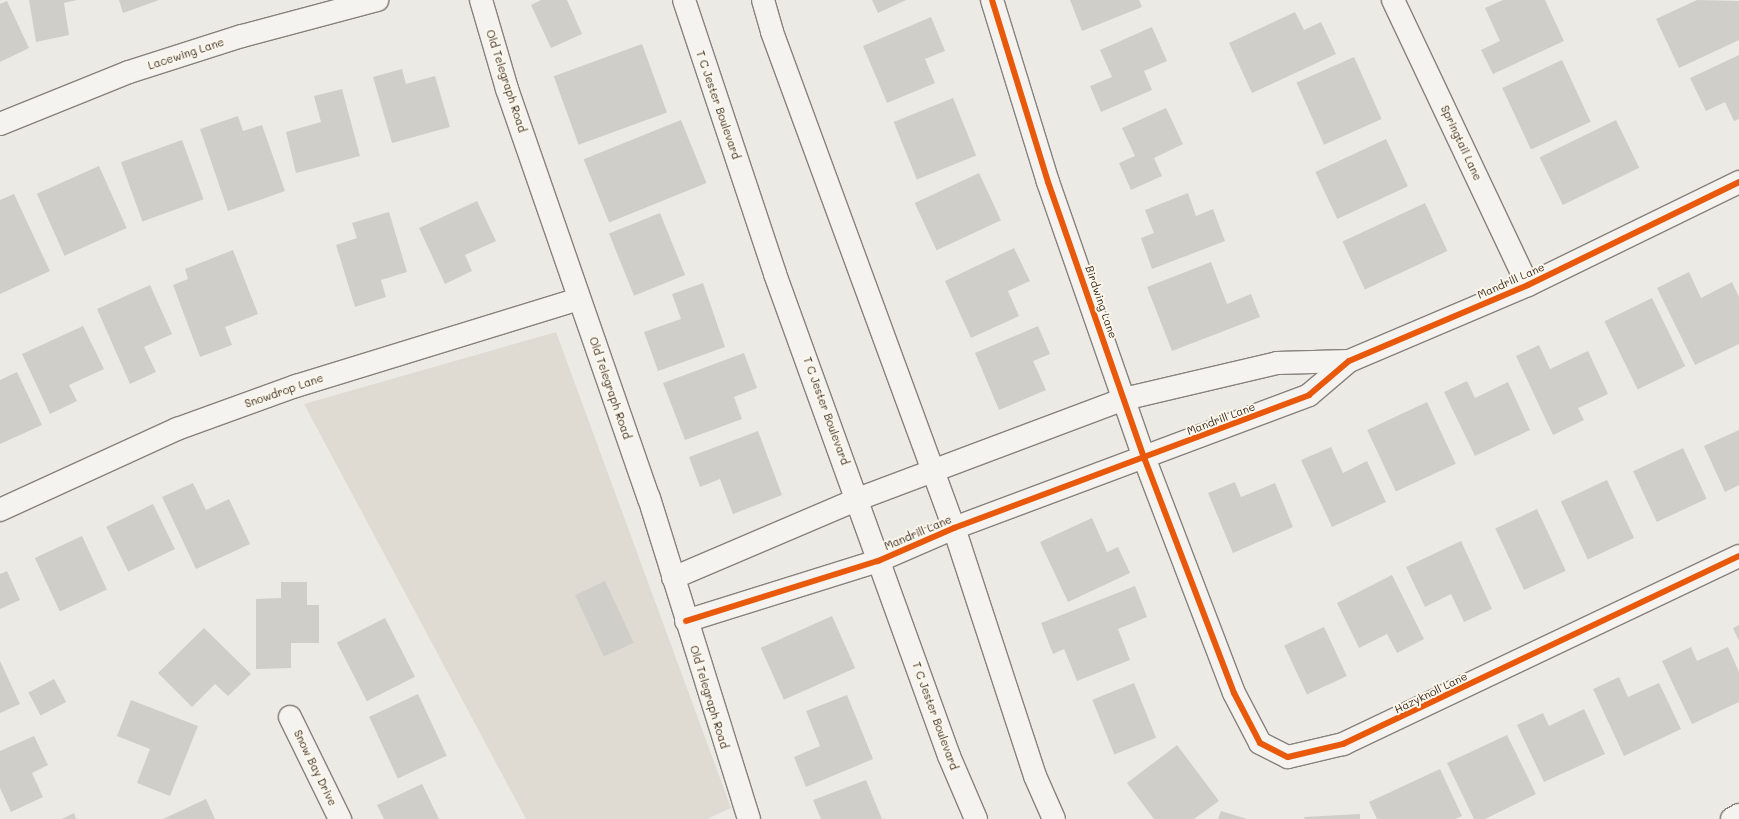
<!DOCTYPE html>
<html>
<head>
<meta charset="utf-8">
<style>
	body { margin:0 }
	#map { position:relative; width:1739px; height:819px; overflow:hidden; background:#eceae4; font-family:Mali,sans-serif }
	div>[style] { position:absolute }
	.built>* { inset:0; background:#dfdbd2 }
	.building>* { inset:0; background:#d0cec9; transform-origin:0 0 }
	.roads { filter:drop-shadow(1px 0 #86827c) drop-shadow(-1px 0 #86827c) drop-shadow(0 1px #86827c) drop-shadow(0 -1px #86827c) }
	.minor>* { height:22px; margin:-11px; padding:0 11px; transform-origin:11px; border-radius:11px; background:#f4f3ef }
	.secondary>* { height:22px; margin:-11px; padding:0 11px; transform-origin:11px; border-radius:11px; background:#f4f3ef }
	.cycleway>* { height:6px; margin:-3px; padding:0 3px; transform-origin:3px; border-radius:3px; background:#e8590c }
	span { translate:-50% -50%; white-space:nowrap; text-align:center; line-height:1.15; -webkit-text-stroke:4px #fbf7ec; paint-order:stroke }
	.street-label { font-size:11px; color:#3b2a1e }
</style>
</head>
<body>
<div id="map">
	<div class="built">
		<div style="clip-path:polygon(556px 332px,731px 808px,707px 819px,526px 819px,304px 404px)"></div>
	</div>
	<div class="building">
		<div style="clip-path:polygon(29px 0,77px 0,64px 3px,69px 35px,36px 42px)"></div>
		<div style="clip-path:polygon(119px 0,159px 0,123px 13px)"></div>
		<div style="clip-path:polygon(541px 0,567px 0,582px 34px,551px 48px,531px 5px)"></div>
		<div style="clip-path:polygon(872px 0,906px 0,878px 13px)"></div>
		<div style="clip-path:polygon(1070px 0,1139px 0,1142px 7px,1082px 31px)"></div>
		<div style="clip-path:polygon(1503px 0,1545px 0,1564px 41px,1493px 74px,1481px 50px,1500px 41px,1485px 8px)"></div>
		<div style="clip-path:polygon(1697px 0,1739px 1px,1739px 40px,1679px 68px,1656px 19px)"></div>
		<div style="clip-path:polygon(7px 1px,29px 48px,0 62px,0 4px)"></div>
		<div style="clip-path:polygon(1295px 12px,1304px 30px,1321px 22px,1336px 54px,1252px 93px,1229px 43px)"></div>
		<div style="clip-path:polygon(931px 17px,945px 51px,925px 59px,935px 83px,887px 103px,863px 46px)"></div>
		<div style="clip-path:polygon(1152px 27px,1167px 61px,1144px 71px,1152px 90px,1101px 112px,1090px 86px,1112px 77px,1100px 50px)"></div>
		<div style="left:642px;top:44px;width:73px;height:94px;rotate:70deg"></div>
		<div style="clip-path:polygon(1739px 55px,1739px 119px,1734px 121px,1725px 102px,1706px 111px,1690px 78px)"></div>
		<div style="left:1354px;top:57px;width:68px;height:63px;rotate:66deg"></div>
		<div style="left:1562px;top:60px;width:68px;height:66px;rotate:65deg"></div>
		<div style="clip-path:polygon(402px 69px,406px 84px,435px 76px,450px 127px,392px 143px,373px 77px)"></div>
		<div style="clip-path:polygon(342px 89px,360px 156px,296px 173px,286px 132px,321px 122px,314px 96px)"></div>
		<div style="left:953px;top:98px;width:62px;height:64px;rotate:68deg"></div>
		<div style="clip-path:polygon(1166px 108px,1183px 144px,1154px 158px,1162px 176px,1131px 190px,1119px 163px,1135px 156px,1122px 128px)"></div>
		<div style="clip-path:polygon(238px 116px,243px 131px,262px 125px,285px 191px,228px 211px,200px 129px)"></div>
		<div style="left:681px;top:120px;width:68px;height:105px;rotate:68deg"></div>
		<div style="left:1616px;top:120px;width:53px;height:85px;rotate:64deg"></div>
		<div style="left:1386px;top:139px;width:52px;height:78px;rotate:65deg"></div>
		<div style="left:182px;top:140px;width:63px;height:65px;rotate:70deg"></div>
		<div style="left:99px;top:166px;width:68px;height:68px;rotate:66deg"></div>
		<div style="left:979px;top:173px;width:52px;height:71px;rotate:65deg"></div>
		<div style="clip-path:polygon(1188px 193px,1196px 216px,1213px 209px,1225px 241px,1152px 269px,1141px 238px,1154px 233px,1145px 210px)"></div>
		<div style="clip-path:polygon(14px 194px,50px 271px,0 294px,0 200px)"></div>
		<div style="clip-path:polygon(477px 201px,496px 241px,465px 255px,472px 271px,445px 284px,419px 228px)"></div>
		<div style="left:1425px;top:203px;width:53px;height:91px;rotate:65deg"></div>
		<div style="clip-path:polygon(389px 212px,407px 272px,381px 280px,386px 297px,355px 307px,336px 245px,357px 238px,352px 223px)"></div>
		<div style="left:660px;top:213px;width:67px;height:55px;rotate:68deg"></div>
		<div style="clip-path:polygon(1014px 248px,1030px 281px,1008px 291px,1019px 316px,971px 338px,945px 281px)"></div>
		<div style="clip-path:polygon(233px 250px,258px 314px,225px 327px,232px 345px,200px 357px,173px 285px,188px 279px,185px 269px)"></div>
		<div style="clip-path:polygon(1211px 262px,1227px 304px,1251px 294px,1260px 317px,1172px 351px,1147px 287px)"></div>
		<div style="clip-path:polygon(1689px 272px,1701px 298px,1732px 282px,1739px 297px,1739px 344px,1695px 365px,1657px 288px)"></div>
		<div style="clip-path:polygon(703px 283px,725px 347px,658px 371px,644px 332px,681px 319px,672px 294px)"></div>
		<div style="clip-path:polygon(150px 285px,172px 334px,144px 347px,156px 372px,130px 384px,97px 309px)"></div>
		<div style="left:1652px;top:298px;width:76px;height:53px;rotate:64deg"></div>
		<div style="clip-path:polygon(83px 326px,104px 369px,69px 385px,77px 401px,50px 414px,22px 354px)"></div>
		<div style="clip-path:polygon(1038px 326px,1050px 354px,1033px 361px,1046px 390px,999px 410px,975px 353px)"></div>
		<div style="clip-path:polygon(1539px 345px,1550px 369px,1588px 351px,1608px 394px,1578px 408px,1584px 420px,1553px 435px,1516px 356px)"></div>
		<div style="clip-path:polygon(744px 353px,757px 388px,734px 397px,742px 419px,685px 440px,663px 383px)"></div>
		<div style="clip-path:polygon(17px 372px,42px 425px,0 444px,0 380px)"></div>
		<div style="clip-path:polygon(1467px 381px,1475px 398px,1508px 382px,1530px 430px,1475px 456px,1444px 392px)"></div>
		<div style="left:1427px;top:402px;width:68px;height:66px;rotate:65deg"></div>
		<div style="clip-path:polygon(1739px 430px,1739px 485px,1725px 492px,1704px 446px)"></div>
		<div style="clip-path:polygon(758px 431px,782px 495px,733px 514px,720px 479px,700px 487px,689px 457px)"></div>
		<div style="clip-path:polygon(1331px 447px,1343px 473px,1367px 461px,1386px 502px,1332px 527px,1301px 460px)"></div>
		<div style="left:1683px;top:448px;width:56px;height:55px;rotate:65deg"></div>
		<div style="left:1607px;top:480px;width:64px;height:51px;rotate:65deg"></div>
		<div style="clip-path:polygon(1235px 482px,1241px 497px,1275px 483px,1293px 527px,1233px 553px,1208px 493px)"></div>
		<div style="clip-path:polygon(193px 483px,206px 510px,229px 499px,250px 544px,196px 569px,162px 497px)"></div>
		<div style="left:153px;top:504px;width:50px;height:52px;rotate:64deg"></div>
		<div style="left:1537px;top:509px;width:68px;height:46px;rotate:65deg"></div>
		<div style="clip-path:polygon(1092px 518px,1107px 552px,1118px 547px,1130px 573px,1068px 602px,1040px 542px)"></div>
		<div style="left:82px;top:536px;width:59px;height:52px;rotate:65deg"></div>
		<div style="clip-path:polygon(1461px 541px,1492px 609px,1464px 622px,1451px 594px,1425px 607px,1406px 567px)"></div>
		<div style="clip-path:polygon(7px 571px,20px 600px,0 609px,0 574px)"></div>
		<div style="clip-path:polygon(1392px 575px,1424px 639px,1397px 653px,1387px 634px,1359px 648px,1337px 603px)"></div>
		<div style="left:605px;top:581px;width:68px;height:33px;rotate:65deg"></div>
		<div style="clip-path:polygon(281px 582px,307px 582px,307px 605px,319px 605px,319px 643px,291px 643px,291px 668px,256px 669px,256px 599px,281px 598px)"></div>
		<div style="clip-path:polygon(1135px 586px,1147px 617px,1118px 629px,1130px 660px,1077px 681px,1064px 649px,1053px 654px,1041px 623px)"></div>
		<div style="left:832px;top:616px;width:57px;height:78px;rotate:66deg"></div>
		<div style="left:385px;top:618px;width:66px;height:54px;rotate:63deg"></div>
		<div style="clip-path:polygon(1739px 625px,1739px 641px,1733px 628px)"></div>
		<div style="left:1324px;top:627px;width:54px;height:44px;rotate:65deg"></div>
		<div style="clip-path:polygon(204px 628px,251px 674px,228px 696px,215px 684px,192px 707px,158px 673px)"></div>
		<div style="clip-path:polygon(1691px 647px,1697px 661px,1728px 647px,1739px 672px,1739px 702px,1692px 724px,1662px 661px)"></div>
		<div style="clip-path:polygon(0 661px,20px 704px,0 713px)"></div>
		<div style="clip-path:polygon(1619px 677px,1628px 697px,1659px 683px,1681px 729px,1624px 756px,1593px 689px)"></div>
		<div style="left:54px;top:679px;width:26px;height:29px;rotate:62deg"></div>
		<div style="left:1134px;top:683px;width:59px;height:45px;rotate:68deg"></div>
		<div style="left:418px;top:694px;width:68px;height:54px;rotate:65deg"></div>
		<div style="clip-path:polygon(847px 695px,873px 759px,806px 787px,794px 757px,820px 746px,806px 711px)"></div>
		<div style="clip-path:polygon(131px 700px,198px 726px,170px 796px,137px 783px,150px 749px,117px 736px)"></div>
		<div style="clip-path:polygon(1584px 709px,1605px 754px,1544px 782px,1517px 725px,1543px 713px,1549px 726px)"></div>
		<div style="clip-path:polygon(1507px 735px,1536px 794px,1485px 819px,1474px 819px,1447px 763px)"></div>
		<div style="clip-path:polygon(34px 736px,48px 765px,32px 773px,43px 797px,11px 812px,0 788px,0 751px)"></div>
		<div style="clip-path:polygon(1177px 745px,1219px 801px,1194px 819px,1154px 819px,1127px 783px)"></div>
		<div style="clip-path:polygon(1440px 769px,1462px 816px,1455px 819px,1377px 819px,1369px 802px)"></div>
		<div style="clip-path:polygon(866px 780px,882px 819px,821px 819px,813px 800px)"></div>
		<div style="clip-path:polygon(422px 784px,439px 819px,384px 819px,377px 805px)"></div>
		<div style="clip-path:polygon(206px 799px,215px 819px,163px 819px)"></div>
		<div style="clip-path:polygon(1221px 811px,1247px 819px,1218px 819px)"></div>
		<div style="clip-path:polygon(74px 813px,76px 819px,62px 819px)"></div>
		<div style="clip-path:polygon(1360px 814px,1360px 819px,1305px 819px,1304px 817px)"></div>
	</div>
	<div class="roads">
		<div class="minor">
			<div style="left:481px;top:0;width:93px;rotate:73.7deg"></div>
			<div style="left:507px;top:89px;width:433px;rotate:70.9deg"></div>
			<div style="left:649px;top:498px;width:336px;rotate:72.7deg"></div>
			<div style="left:992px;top:0;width:190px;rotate:72.9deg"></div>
			<div style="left:1048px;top:182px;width:294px;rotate:70.8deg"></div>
			<div style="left:1145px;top:460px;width:249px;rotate:69.1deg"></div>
			<div style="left:1234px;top:693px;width:56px;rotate:62.5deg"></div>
			<div style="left:1260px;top:743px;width:31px;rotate:27deg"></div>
			<div style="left:1288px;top:757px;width:57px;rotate:-13.3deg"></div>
			<div style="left:1343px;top:744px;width:438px;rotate:-25.4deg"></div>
			<div style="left:1393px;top:0;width:315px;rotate:64.7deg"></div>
			<div style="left:0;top:124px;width:139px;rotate:-22deg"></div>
			<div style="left:129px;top:72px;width:119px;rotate:-17.7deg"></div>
			<div style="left:242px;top:36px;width:140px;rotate:-14.9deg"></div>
			<div style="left:0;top:510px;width:195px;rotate:-24.6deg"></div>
			<div style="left:177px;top:429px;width:127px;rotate:-19.9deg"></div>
			<div style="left:296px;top:386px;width:296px;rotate:-17.1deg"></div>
			<div style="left:673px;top:578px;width:201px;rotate:-23.1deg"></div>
			<div style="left:858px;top:499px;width:284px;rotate:-20.6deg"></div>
			<div style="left:1124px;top:399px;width:157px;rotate:-13.2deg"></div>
			<div style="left:1277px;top:363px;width:72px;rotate:-1.6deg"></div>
			<div style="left:686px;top:621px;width:201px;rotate:-17.4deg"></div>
			<div style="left:878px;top:561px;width:83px;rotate:-23.5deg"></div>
			<div style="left:954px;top:528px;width:379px;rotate:-20.5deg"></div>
			<div style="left:1309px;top:395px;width:52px;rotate:-40.4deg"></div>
			<div style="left:1349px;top:361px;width:194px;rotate:-23deg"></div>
			<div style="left:1528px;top:285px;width:235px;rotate:-26deg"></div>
			<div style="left:290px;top:717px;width:114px;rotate:63.9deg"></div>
		</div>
		<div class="secondary">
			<div style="left:684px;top:0;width:289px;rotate:71.6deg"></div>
			<div style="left:775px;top:274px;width:512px;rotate:70.15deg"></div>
			<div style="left:949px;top:756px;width:69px;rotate:66.8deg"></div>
			<div style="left:763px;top:0;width:33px;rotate:74deg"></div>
			<div style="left:772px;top:32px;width:528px;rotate:69.85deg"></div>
			<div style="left:954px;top:528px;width:261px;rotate:71.9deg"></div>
			<div style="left:1035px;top:776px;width:47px;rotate:66.2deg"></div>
			<div style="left:1732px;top:819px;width:8px;rotate:-30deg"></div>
		</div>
	</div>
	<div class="cycleway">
		<div style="left:992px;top:0;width:190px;rotate:72.9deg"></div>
		<div style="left:1048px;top:182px;width:294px;rotate:70.8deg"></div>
		<div style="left:1145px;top:460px;width:249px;rotate:69.1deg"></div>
		<div style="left:1234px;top:693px;width:56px;rotate:62.5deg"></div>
		<div style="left:1260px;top:743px;width:31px;rotate:27deg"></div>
		<div style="left:1288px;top:757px;width:57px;rotate:-13.3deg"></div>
		<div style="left:1343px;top:744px;width:438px;rotate:-25.4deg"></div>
		<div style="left:686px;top:621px;width:201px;rotate:-17.4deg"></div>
		<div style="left:878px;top:561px;width:83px;rotate:-23.5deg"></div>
		<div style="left:954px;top:528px;width:379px;rotate:-20.5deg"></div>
		<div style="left:1309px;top:395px;width:52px;rotate:-40.4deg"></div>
		<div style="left:1349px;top:361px;width:194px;rotate:-23deg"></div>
		<div style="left:1528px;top:285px;width:235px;rotate:-26deg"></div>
	</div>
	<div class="street-label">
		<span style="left:186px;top:54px;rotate:-18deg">Lacewing Lane</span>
		<span style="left:506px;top:81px;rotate:72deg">Old Telegraph Road</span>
		<span style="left:718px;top:105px;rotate:71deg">T C Jester Boulevard</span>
		<span style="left:1461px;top:143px;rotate:65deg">Springtail Lane</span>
		<span style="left:1511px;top:281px;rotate:-24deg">Mandrill Lane</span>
		<span style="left:1101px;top:302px;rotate:71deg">Birdwing Lane</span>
		<span style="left:610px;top:388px;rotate:71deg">Old Telegraph Road</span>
		<span style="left:284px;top:391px;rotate:-19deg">Snowdrop Lane</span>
		<span style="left:826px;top:411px;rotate:70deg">T C Jester Boulevard</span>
		<span style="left:1221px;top:419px;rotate:-21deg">Mandrill Lane</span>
		<span style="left:918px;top:533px;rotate:-23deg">Mandrill Lane</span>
		<span style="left:1431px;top:693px;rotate:-26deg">Hazyknoll Lane</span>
		<span style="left:709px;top:697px;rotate:73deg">Old Telegraph Road</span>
		<span style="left:935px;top:716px;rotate:70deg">T C Jester Boulevard</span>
		<span style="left:315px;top:768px;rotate:64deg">Snow Bay Drive</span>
	</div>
</div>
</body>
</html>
